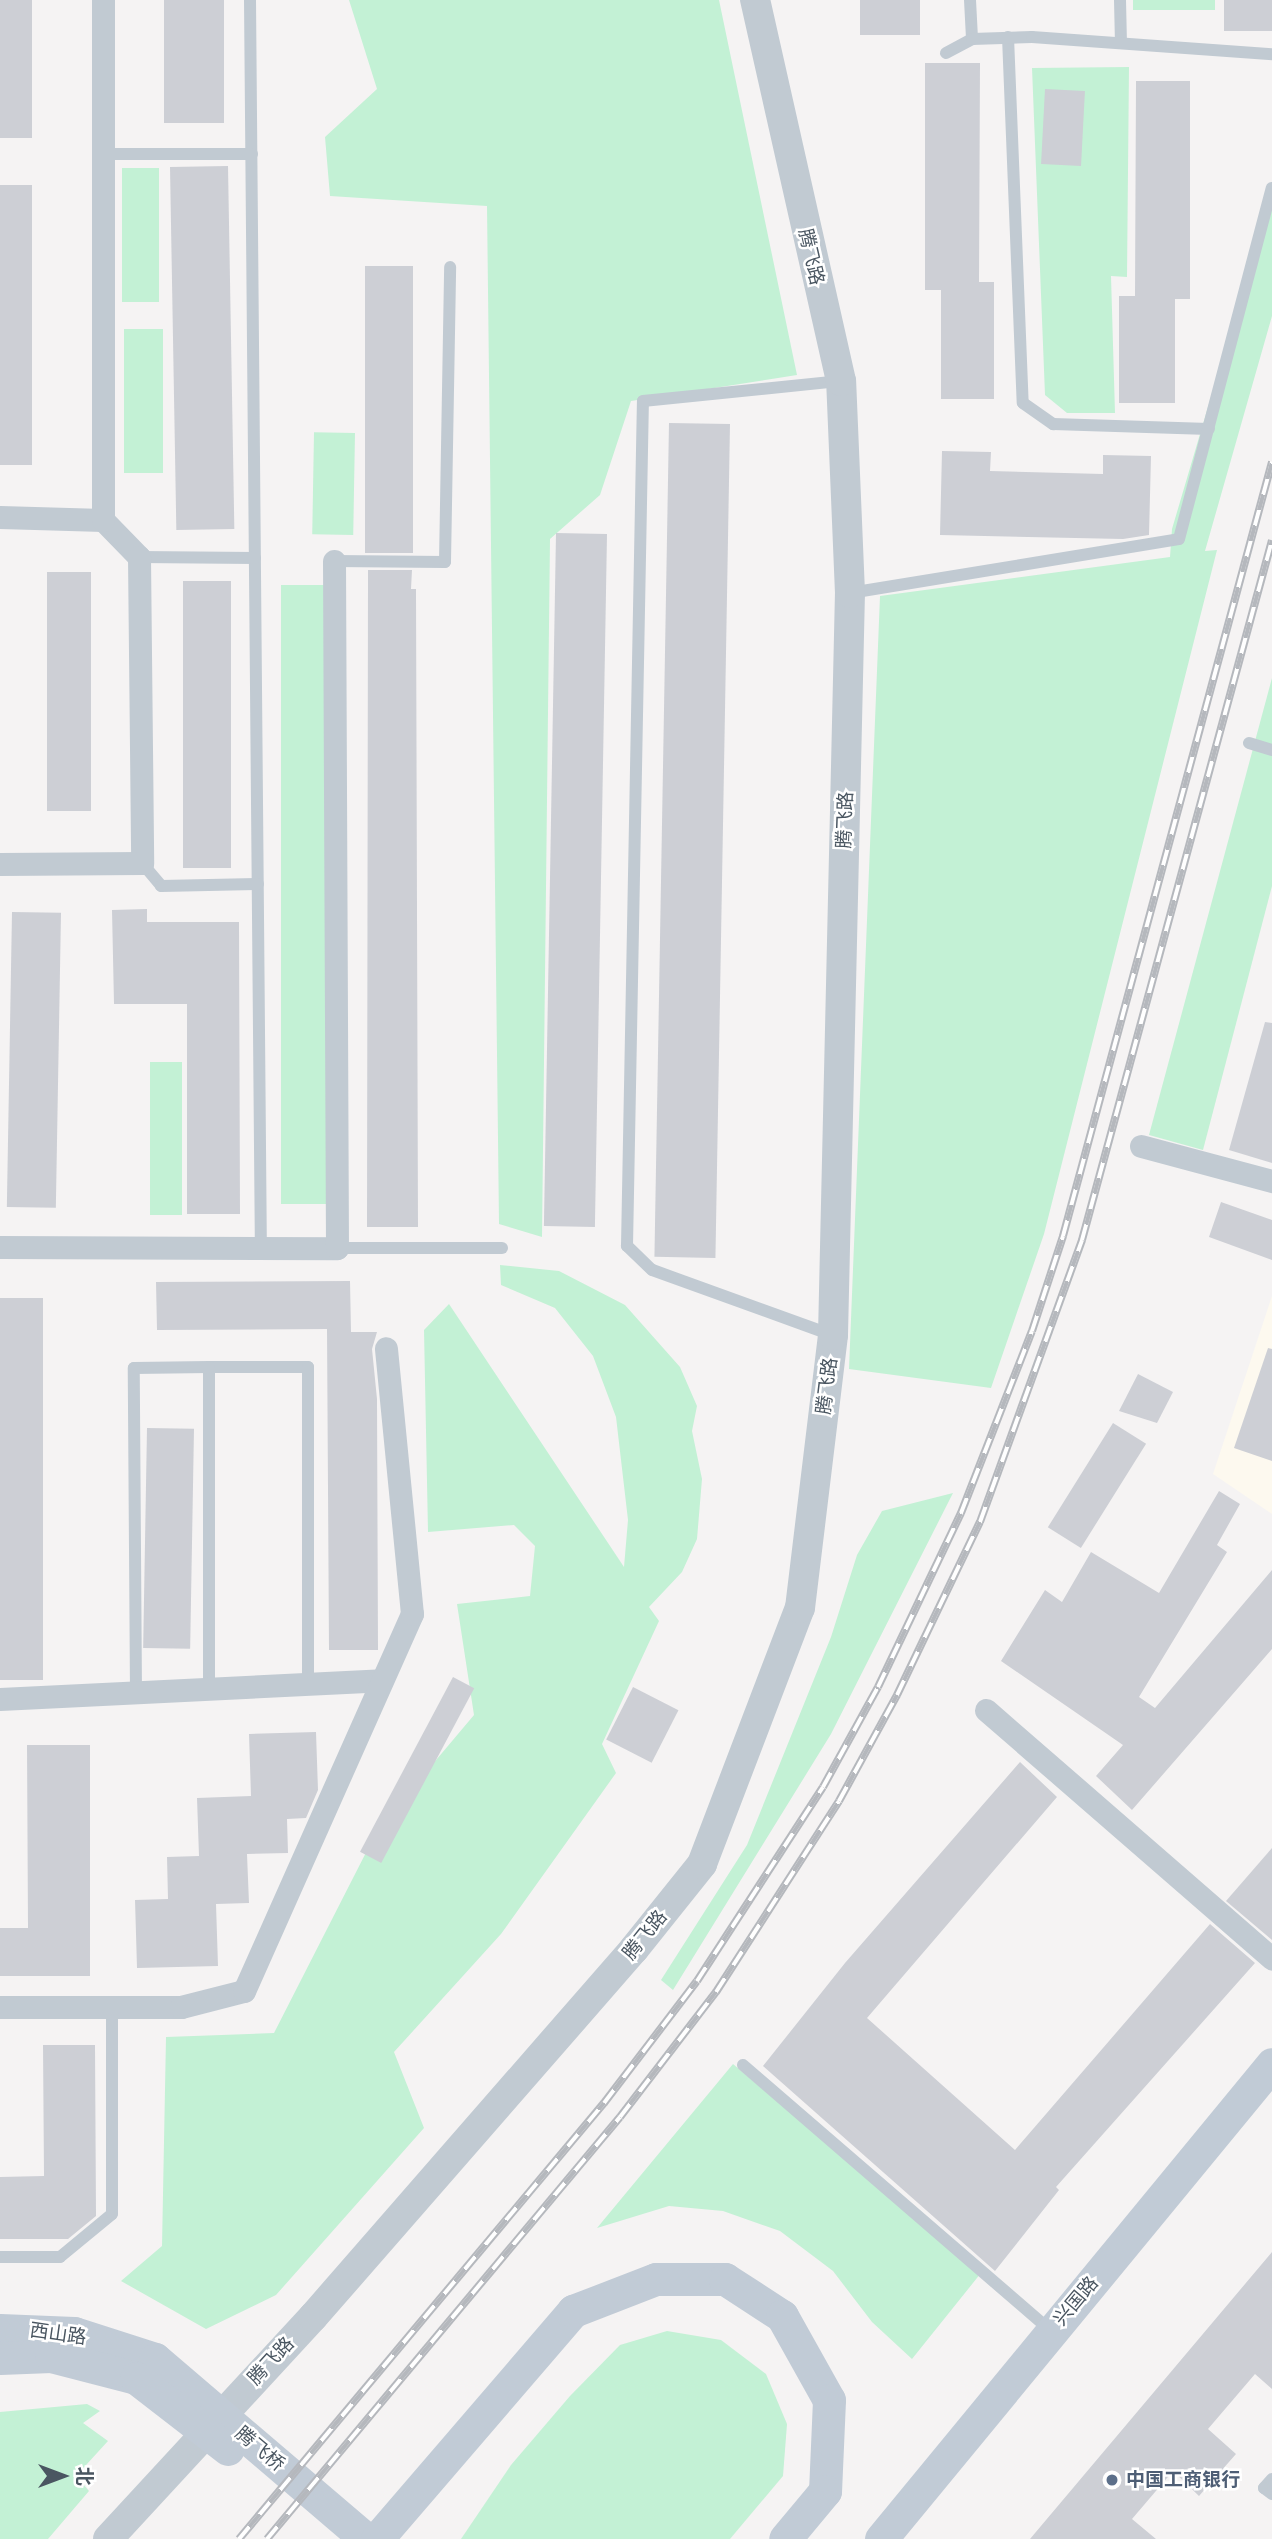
<!DOCTYPE html>
<html>
<head>
<meta charset="utf-8">
<style>
	body { margin:0 }
	#map { position:relative; width:1272px; height:2539px; overflow:hidden; background:#f5f3f3; font-family:Jost,"Noto Sans SC",sans-serif }
	div>[style] { position:absolute }
	.commercial>* { inset:0; background:#fdf9ef }
	.green>* { inset:0; background:#c3f1d5; transform-origin:0 0 }
	.building>* { inset:0; background:#cdcfd5; transform-origin:0 0 }
	.service>* { height:12px; margin:-6px; padding:0 6px; transform-origin:6px; border-radius:6px; background:#c1cad2 }
	.minor>* { height:23px; margin:-11.5px; padding:0 11.5px; transform-origin:11.5px; border-radius:11.5px; background:#c1cad2 }
	.tertiary>* { height:30px; margin:-15px; padding:0 15px; transform-origin:15px; border-radius:15px; background:#c1cad2 }
	.secondary>* { height:33px; margin:-16.5px; padding:0 16.5px; transform-origin:16.5px; border-radius:16.5px; background:#c1cbd6 }
	.rail>* { height:8px; margin-top:-4px; transform-origin:0; background:repeating-linear-gradient(90deg,#fff 0 16px,#b5b8bd 0 32px); box-sizing:border-box; border-block:2px solid #b5b8bd }
	.dots>* { width:19px; height:19px; translate:-50% -50%; box-sizing:border-box; border:4px solid #fff; border-radius:50% }
	span { translate:-50% -50%; white-space:nowrap; text-align:center; line-height:1.15; -webkit-text-stroke:5px #fff; paint-order:stroke }
	.street-label { font-size:19px; color:#4a5661 }
	.service-label { font-size:19px; color:#4e5e75; font-weight:700 }
	.left { translate:0 -50%; text-align:left }
	.north { position:absolute; left:28px; top:2441px; width:70px; height:70px; -webkit-text-stroke:5px #fff; paint-order:stroke; rotate:90deg; font-size:19px; font-weight:700; line-height:28px; text-align:center; color:#4a5661 }
	.north::after { content:''; display:block; margin:auto; width:24px; height:32px; background:#4a5661; clip-path:polygon(50% 0,100% 100%,50% 72%,0 100%) }
</style>
</head>
<body>
<div id="map">
	<div class="commercial">
		<div style="clip-path:polygon(1272px 1296px,1272px 1514px,1213px 1474px)"></div>
	</div>
	<div class="green">
		<div style="clip-path:polygon(349px 0,719px 0,797px 375px,631px 401px,600px 495px,550px 539px,542px 1237px,499px 1224px,487px 206px,330px 196px,325px 137px,377px 89px)"></div>
		<div style="left:1133px;top:0;width:82px;height:10px"></div>
		<div style="clip-path:polygon(1129px 67px,1127px 277px,1111px 276px,1115px 413px,1067px 413px,1045px 395px,1032px 68px)"></div>
		<div style="left:122px;top:168px;width:37px;height:134px"></div>
		<div style="clip-path:polygon(1272px 190px,1272px 316px,1205px 551px,1217px 550px,1044px 1234px,991px 1388px,849px 1369px,880px 596px,1170px 557px,1172px 529px)"></div>
		<div style="left:124px;top:329px;width:39px;height:144px"></div>
		<div style="left:355px;top:433px;width:102px;height:41px;rotate:91deg"></div>
		<div style="left:281px;top:585px;width:45px;height:619px"></div>
		<div style="clip-path:polygon(1272px 678px,1272px 886px,1203px 1150px,1149px 1135px)"></div>
		<div style="left:150px;top:1062px;width:32px;height:153px"></div>
		<div style="clip-path:polygon(500px 1265px,559px 1271px,625px 1305px,680px 1367px,697px 1406px,692px 1431px,702px 1479px,697px 1539px,682px 1572px,649px 1607px,659px 1621px,602px 1744px,616px 1773px,501px 1934px,394px 2052px,424px 2128px,276px 2295px,206px 2329px,121px 2281px,162px 2246px,166px 2037px,274px 2033px,378px 1829px,474px 1715px,457px 1604px,530px 1596px,535px 1546px,514px 1525px,428px 1532px,424px 1330px,449px 1304px,624px 1567px,628px 1520px,616px 1417px,593px 1356px,555px 1308px,501px 1285px)"></div>
		<div style="clip-path:polygon(953px 1493px,831px 1734px,673px 1990px,661px 1980px,747px 1845px,831px 1637px,857px 1555px,882px 1511px)"></div>
		<div style="clip-path:polygon(733px 2064px,981px 2273px,912px 2359px,872px 2322px,833px 2271px,780px 2231px,723px 2211px,669px 2206px,597px 2228px)"></div>
		<div style="clip-path:polygon(667px 2331px,721px 2340px,766px 2374px,787px 2424px,783px 2476px,730px 2539px,461px 2539px,511px 2465px,570px 2396px,620px 2345px)"></div>
		<div style="clip-path:polygon(87px 2404px,100px 2411px,83px 2423px,108px 2441px,76px 2476px,89px 2491px,48px 2539px,0 2539px,0 2412px)"></div>
	</div>
	<div class="building">
		<div style="left:0;top:0;width:32px;height:138px"></div>
		<div style="left:164px;top:0;width:60px;height:123px"></div>
		<div style="left:860px;top:0;width:60px;height:35px"></div>
		<div style="left:1224px;top:0;width:48px;height:31px"></div>
		<div style="clip-path:polygon(925px 63px,980px 63px,979px 282px,994px 282px,994px 399px,941px 399px,941px 290px,925px 290px)"></div>
		<div style="clip-path:polygon(1136px 81px,1190px 81px,1190px 299px,1175px 299px,1175px 403px,1119px 403px,1119px 296px,1135px 296px)"></div>
		<div style="left:1045px;top:89px;width:40px;height:75px;rotate:3deg"></div>
		<div style="left:228px;top:166px;width:363px;height:58px;rotate:89deg"></div>
		<div style="left:0;top:185px;width:32px;height:280px"></div>
		<div style="left:365px;top:266px;width:48px;height:287px"></div>
		<div style="left:669px;top:423px;width:61px;height:834px;rotate:1deg"></div>
		<div style="clip-path:polygon(942px 451px,991px 452px,990px 471px,1103px 474px,1103px 455px,1151px 456px,1149px 535px,1123px 539px,940px 535px)"></div>
		<div style="left:607px;top:534px;width:693px;height:51px;rotate:91deg"></div>
		<div style="clip-path:polygon(368px 570px,412px 570px,411px 589px,416px 589px,418px 1227px,367px 1227px)"></div>
		<div style="left:47px;top:572px;width:44px;height:239px"></div>
		<div style="left:183px;top:581px;width:48px;height:287px"></div>
		<div style="clip-path:polygon(147px 909px,147px 922px,239px 922px,240px 1214px,187px 1214px,187px 1004px,114px 1004px,112px 910px)"></div>
		<div style="left:12px;top:912px;width:49px;height:295px;rotate:1deg"></div>
		<div style="clip-path:polygon(1265px 1022px,1272px 1023px,1272px 1163px,1229px 1150px)"></div>
		<div style="clip-path:polygon(1221px 1202px,1272px 1220px,1272px 1260px,1209px 1237px)"></div>
		<div style="clip-path:polygon(350px 1281px,351px 1332px,377px 1332px,372px 1349px,377px 1399px,378px 1650px,329px 1650px,327px 1329px,157px 1330px,156px 1282px)"></div>
		<div style="left:43px;top:1298px;width:382px;height:43px;rotate:90deg"></div>
		<div style="clip-path:polygon(1268px 1348px,1272px 1349px,1272px 1461px,1234px 1448px)"></div>
		<div style="clip-path:polygon(1138px 1374px,1173px 1392px,1157px 1423px,1119px 1411px)"></div>
		<div style="left:1113px;top:1423px;width:39px;height:123px;rotate:32deg"></div>
		<div style="left:147px;top:1428px;width:47px;height:220px;rotate:1deg"></div>
		<div style="clip-path:polygon(1219px 1491px,1240px 1504px,1217px 1545px,1227px 1552px,1139px 1697px,1155px 1708px,1272px 1570px,1272px 1649px,1132px 1810px,1096px 1776px,1123px 1745px,1001px 1661px,1045px 1590px,1062px 1602px,1091px 1552px,1159px 1593px)"></div>
		<div style="left:453px;top:1677px;width:24px;height:198px;rotate:28deg"></div>
		<div style="left:633px;top:1687px;width:51px;height:59px;rotate:27deg"></div>
		<div style="clip-path:polygon(316px 1732px,318px 1790px,306px 1818px,287px 1819px,288px 1853px,247px 1854px,249px 1903px,216px 1904px,218px 1966px,137px 1968px,135px 1900px,168px 1899px,167px 1857px,199px 1856px,197px 1798px,251px 1796px,249px 1734px)"></div>
		<div style="clip-path:polygon(27px 1745px,90px 1745px,90px 1976px,0 1976px,0 1928px,28px 1928px)"></div>
		<div style="clip-path:polygon(1020px 1762px,1057px 1797px,867px 2018px,1015px 2150px,1210px 1924px,1255px 1963px,1056px 2187px,1059px 2190px,995px 2271px,763px 2066px,845px 1963px)"></div>
		<div style="clip-path:polygon(1272px 1848px,1272px 1940px,1226px 1901px)"></div>
		<div style="clip-path:polygon(43px 2045px,95px 2045px,96px 2216px,68px 2239px,0 2239px,0 2177px,44px 2176px)"></div>
		<div style="clip-path:polygon(1272px 2252px,1272px 2389px,1255px 2374px,1208px 2429px,1236px 2454px,1199px 2496px,1173px 2471px,1132px 2519px,1156px 2539px,1030px 2539px)"></div>
	</div>
	<div class="service">
		<div style="left:250px;top:0;width:1248px;rotate:89.5deg"></div>
		<div style="left:970px;top:0;width:39px;rotate:87deg"></div>
		<div style="left:1120px;top:0;width:43px;rotate:88.7deg"></div>
		<div style="left:1008px;top:37px;width:366px;rotate:87.7deg"></div>
		<div style="left:1023px;top:403px;width:37px;rotate:35deg"></div>
		<div style="left:1053px;top:424px;width:156px;rotate:1.8deg"></div>
		<div style="left:946px;top:53px;width:30px;rotate:-28deg"></div>
		<div style="left:972px;top:39px;width:60px;rotate:-1.9deg"></div>
		<div style="left:1032px;top:37px;width:241px;rotate:4.1deg"></div>
		<div style="left:103px;top:154px;width:149px"></div>
		<div style="left:138px;top:557px;width:117px;rotate:0.5deg"></div>
		<div style="left:334px;top:561px;width:111px;rotate:0.5deg"></div>
		<div style="left:445px;top:562px;width:295px;rotate:-89deg"></div>
		<div style="left:850px;top:593px;width:333px;rotate:-9.3deg"></div>
		<div style="left:1179px;top:539px;width:363px;rotate:-75.2deg"></div>
		<div style="left:1249px;top:743px;width:24px;rotate:17deg"></div>
		<div style="left:142px;top:863px;width:30px;rotate:50deg"></div>
		<div style="left:161px;top:886px;width:97px;rotate:-1.2deg"></div>
		<div style="left:337px;top:1248px;width:165px"></div>
		<div style="left:832px;top:1335px;width:191px;rotate:-160.1deg"></div>
		<div style="left:652px;top:1270px;width:35px;rotate:-136deg"></div>
		<div style="left:627px;top:1246px;width:845px;rotate:-88.92deg"></div>
		<div style="left:643px;top:401px;width:199px;rotate:-5.8deg"></div>
		<div style="left:209px;top:1689px;width:322px;rotate:-90deg"></div>
		<div style="left:209px;top:1367px;width:99px"></div>
		<div style="left:308px;top:1367px;width:317px;rotate:90deg"></div>
		<div style="left:136px;top:1693px;width:325px;rotate:-90.4deg"></div>
		<div style="left:134px;top:1368px;width:75px;rotate:-0.8deg"></div>
		<div style="left:743px;top:2065px;width:407px;rotate:40.8deg"></div>
		<div style="left:0;top:2257px;width:60px"></div>
		<div style="left:60px;top:2257px;width:67px;rotate:-39.6deg"></div>
		<div style="left:112px;top:2214px;width:207px;rotate:-90deg"></div>
		<div style="left:1272px;top:2479px;width:12px;rotate:132deg"></div>
		<div style="left:1264px;top:2488px;width:10px;rotate:37deg"></div>
	</div>
	<div class="minor">
		<div style="left:0;top:517px;width:103px;rotate:1.7deg"></div>
		<div style="left:103px;top:520px;width:52px;rotate:45.8deg"></div>
		<div style="left:139px;top:557px;width:306px;rotate:89.4deg"></div>
		<div style="left:142px;top:863px;width:142px;rotate:179.6deg"></div>
		<div style="left:103px;top:520px;width:520px;rotate:-90deg"></div>
		<div style="left:1141px;top:1146px;width:136px;rotate:15deg"></div>
		<div style="left:0;top:1247px;width:337px;rotate:0.2deg"></div>
		<div style="left:337px;top:1248px;width:687px;rotate:-90.25deg"></div>
		<div style="left:0;top:1699px;width:382px;rotate:-2.8deg"></div>
		<div style="left:986px;top:1710px;width:379px;rotate:41deg"></div>
		<div style="left:0;top:2007px;width:181px"></div>
		<div style="left:181px;top:2007px;width:65px;rotate:-14.3deg"></div>
		<div style="left:244px;top:1991px;width:413px;rotate:-66deg"></div>
		<div style="left:412px;top:1614px;width:267px;rotate:-95.6deg"></div>
	</div>
	<div class="tertiary">
		<div style="left:108px;top:2539px;width:302px;rotate:-47.3deg"></div>
		<div style="left:313px;top:2317px;width:488px;rotate:-48.9deg"></div>
		<div style="left:634px;top:1949px;width:109px;rotate:-51.3deg"></div>
		<div style="left:702px;top:1864px;width:274px;rotate:-69.1deg"></div>
		<div style="left:800px;top:1608px;width:275px;rotate:-83.1deg"></div>
		<div style="left:833px;top:1335px;width:742px;rotate:-88.69deg"></div>
		<div style="left:850px;top:593px;width:212px;rotate:-92.4deg"></div>
		<div style="left:841px;top:381px;width:391px;rotate:-102.7deg"></div>
	</div>
	<div class="secondary">
		<div style="left:0;top:2330px;width:74px;rotate:2.3deg"></div>
		<div style="left:74px;top:2333px;width:85px;rotate:17.8deg"></div>
		<div style="left:155px;top:2359px;width:277px;rotate:40.5deg"></div>
		<div style="left:0;top:2358px;width:51px;rotate:-2.2deg"></div>
		<div style="left:51px;top:2356px;width:88px;rotate:14.5deg"></div>
		<div style="left:136px;top:2378px;width:116px;rotate:37.7deg"></div>
		<div style="left:377px;top:2539px;width:301px;rotate:-49.3deg"></div>
		<div style="left:573px;top:2311px;width:89px;rotate:-21.1deg"></div>
		<div style="left:656px;top:2279px;width:69px"></div>
		<div style="left:725px;top:2279px;width:68px;rotate:33deg"></div>
		<div style="left:782px;top:2316px;width:96px;rotate:60.8deg"></div>
		<div style="left:829px;top:2400px;width:91px;rotate:92.5deg"></div>
		<div style="left:825px;top:2491px;width:62px;rotate:129.8deg"></div>
		<div style="left:881px;top:2539px;width:615px;rotate:-50.54deg"></div>
	</div>
	<div class="rail">
		<div style="left:239px;top:2539px;width:569px;rotate:-50.07deg"></div>
		<div style="left:604px;top:2103px;width:153px;rotate:-52.7deg"></div>
		<div style="left:697px;top:1981px;width:231px;rotate:-57deg"></div>
		<div style="left:823px;top:1787px;width:114px;rotate:-61.2deg"></div>
		<div style="left:878px;top:1687px;width:193px;rotate:-64.5deg"></div>
		<div style="left:961px;top:1513px;width:195px;rotate:-68.7deg"></div>
		<div style="left:1032px;top:1331px;width:100px;rotate:-71.9deg"></div>
		<div style="left:1063px;top:1236px;width:802px;rotate:-74.89deg"></div>
		<div style="left:267px;top:2539px;width:550px;rotate:-50.09deg"></div>
		<div style="left:620px;top:2117px;width:158px;rotate:-52.5deg"></div>
		<div style="left:716px;top:1992px;width:227px;rotate:-57.2deg"></div>
		<div style="left:839px;top:1801px;width:121px;rotate:-61.3deg"></div>
		<div style="left:897px;top:1695px;width:192px;rotate:-64.4deg"></div>
		<div style="left:980px;top:1522px;width:300px;rotate:-70.1deg"></div>
		<div style="left:1082px;top:1240px;width:725px;rotate:-74.81deg"></div>
	</div>
	<div class="dots">
		<div style="left:1112px;top:2480px;background:#5c6f8a"></div>
	</div>
	<div class="street-label">
		<span style="left:811px;top:257px;rotate:77deg">腾飞路</span>
		<span style="left:845px;top:820px;rotate:-88deg">腾飞路</span>
		<span style="left:827px;top:1386px;rotate:-83deg">腾飞路</span>
		<span style="left:645px;top:1935px;rotate:-51deg">腾飞路</span>
		<span style="left:1076px;top:2301px;rotate:-50deg">兴国路</span>
		<span style="left:58px;top:2334px;rotate:8deg">西山路</span>
		<span style="left:271px;top:2361px;rotate:-47deg">腾飞路</span>
		<span style="left:260px;top:2449px;rotate:40deg">腾飞桥</span>
	</div>
	<div class="service-label">
		<span class="left" style="left:1126px;top:2480px">中国工商银行</span>
	</div>
	<div class="north">北</div>
</div>
</body>
</html>
